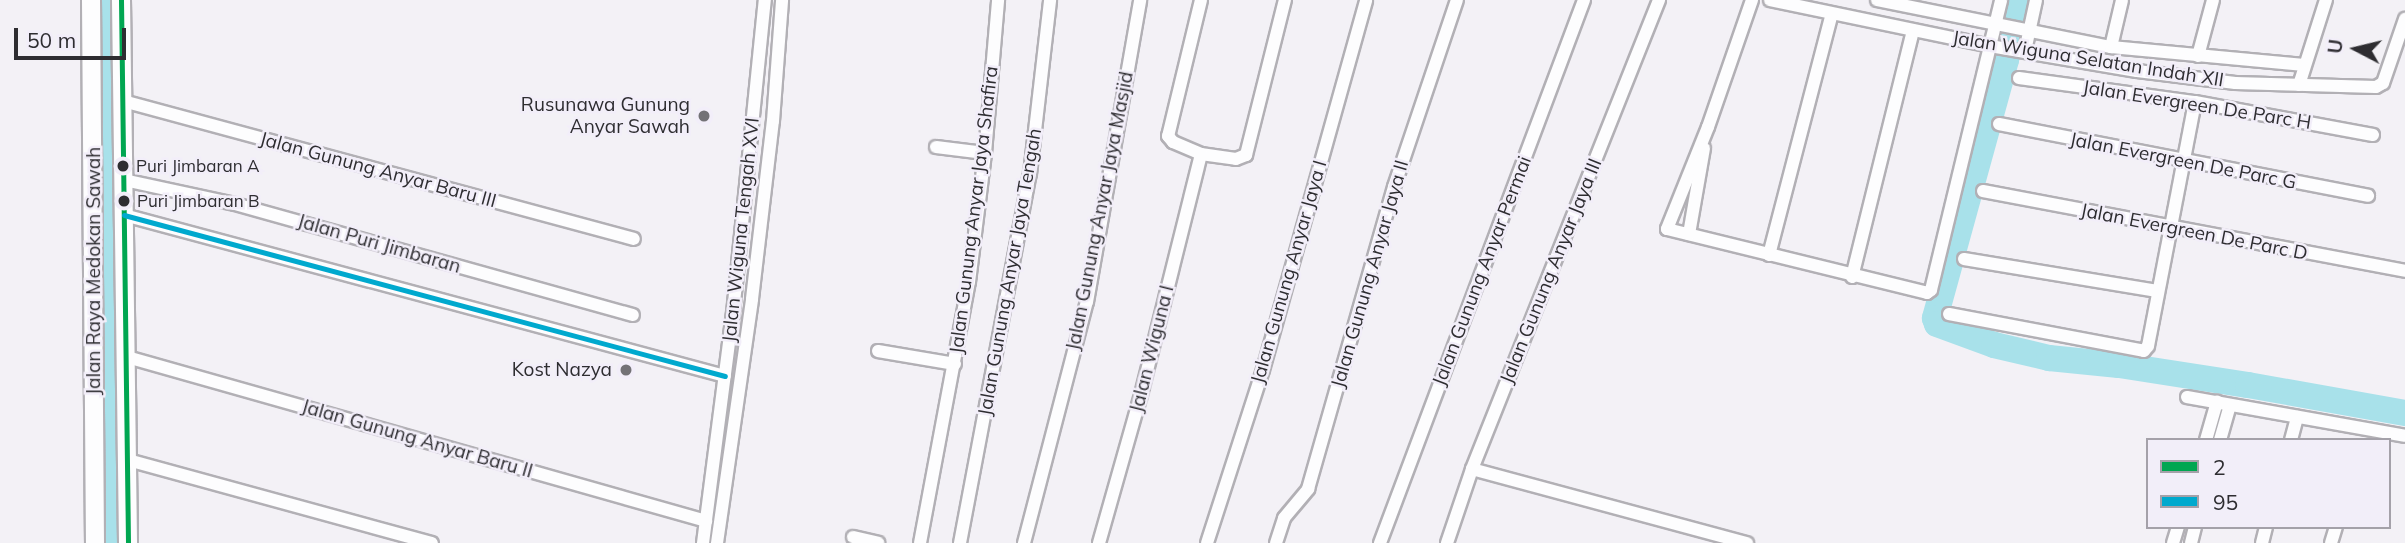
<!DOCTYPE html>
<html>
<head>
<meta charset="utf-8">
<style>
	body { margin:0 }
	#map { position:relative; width:2405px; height:543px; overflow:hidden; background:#f3f1f6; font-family:Mulish,sans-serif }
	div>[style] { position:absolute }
	.river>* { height:26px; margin:-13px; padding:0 13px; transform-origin:13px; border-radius:13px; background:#a8e1ea }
	.roads { filter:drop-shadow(2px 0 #b2b0b5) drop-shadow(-2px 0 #b2b0b5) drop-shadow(0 2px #b2b0b5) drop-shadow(0 -2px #b2b0b5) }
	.street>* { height:12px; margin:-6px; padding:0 6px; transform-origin:6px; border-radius:6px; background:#fdfdfe }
	.secondary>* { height:18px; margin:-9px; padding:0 9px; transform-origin:9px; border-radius:9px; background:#fdfdfe }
	.bus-1>* { height:5px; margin:-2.5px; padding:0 2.5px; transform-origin:2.5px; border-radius:2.5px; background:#00a651 }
	.bus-2>* { height:5px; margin:-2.5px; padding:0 2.5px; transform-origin:2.5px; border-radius:2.5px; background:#00a9ce }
	.dots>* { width:19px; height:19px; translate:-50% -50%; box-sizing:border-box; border:4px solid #f2eef9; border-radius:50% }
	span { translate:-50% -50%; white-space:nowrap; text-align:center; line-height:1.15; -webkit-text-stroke:5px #f2eef9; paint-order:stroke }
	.bus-label { font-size:17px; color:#2e2d31 }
	.left { translate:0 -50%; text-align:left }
	.street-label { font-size:19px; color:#2e2d31 }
	.poi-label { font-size:19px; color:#2e2d31 }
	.right { translate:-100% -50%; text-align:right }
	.legend { position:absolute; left:2146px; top:438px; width:245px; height:91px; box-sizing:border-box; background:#f2eef9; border:2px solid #a4a1a9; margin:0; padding:9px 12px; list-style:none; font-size:21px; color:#2e2d31 }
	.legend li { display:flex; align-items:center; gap:14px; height:35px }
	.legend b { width:35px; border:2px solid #a4a1a9 }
	.north { position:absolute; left:2321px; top:14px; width:70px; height:70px; -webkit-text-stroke:5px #f2eef9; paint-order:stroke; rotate:277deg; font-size:19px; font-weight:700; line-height:28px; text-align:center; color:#2e2d31 }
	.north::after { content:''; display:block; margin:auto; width:24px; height:32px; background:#2e2d31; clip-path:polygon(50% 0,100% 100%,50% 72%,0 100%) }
	.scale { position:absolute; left:14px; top:28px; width:112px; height:32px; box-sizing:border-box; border:4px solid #2e2d31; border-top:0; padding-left:9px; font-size:21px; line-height:24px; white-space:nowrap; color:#2e2d31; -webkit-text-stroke:5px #f2eef9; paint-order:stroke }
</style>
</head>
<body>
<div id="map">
	<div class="river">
		<div style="left:107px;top:0;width:543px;rotate:89.47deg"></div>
		<div style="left:2018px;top:0;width:61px;rotate:101.3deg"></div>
		<div style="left:2006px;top:60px;width:268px;rotate:105.4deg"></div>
		<div style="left:1935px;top:318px;width:6px;rotate:72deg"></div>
		<div style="left:1937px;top:324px;width:61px;rotate:20.2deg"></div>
		<div style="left:1994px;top:345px;width:57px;rotate:13.3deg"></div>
		<div style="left:2049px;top:358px;width:70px;rotate:5.7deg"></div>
		<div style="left:2119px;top:365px;width:131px;rotate:8.8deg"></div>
		<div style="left:2248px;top:385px;width:159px;rotate:10.1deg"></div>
	</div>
	<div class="roads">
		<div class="street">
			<div style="left:1201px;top:0;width:140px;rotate:103.6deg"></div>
			<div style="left:1168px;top:136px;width:8px;rotate:50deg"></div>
			<div style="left:1173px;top:142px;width:30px;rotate:23deg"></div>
			<div style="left:1201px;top:154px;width:35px;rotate:8deg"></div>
			<div style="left:1236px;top:159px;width:11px;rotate:-22deg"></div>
			<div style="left:1246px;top:155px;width:160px;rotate:-75.9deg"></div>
			<div style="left:1752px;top:0;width:134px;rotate:109.1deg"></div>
			<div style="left:1708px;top:127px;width:110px;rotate:111.9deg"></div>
			<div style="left:1667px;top:229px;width:268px;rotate:13.8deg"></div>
			<div style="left:1927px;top:293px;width:5px;rotate:-37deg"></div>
			<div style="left:1931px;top:290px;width:298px;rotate:-76.4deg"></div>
			<div style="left:1770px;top:0;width:225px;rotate:11.8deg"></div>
			<div style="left:1990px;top:46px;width:149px;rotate:9.7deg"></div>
			<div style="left:2137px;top:71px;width:99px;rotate:7deg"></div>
			<div style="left:2235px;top:83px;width:141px;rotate:1.6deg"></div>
			<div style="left:2376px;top:87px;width:8px;rotate:-30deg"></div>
			<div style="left:2383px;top:83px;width:68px;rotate:-71deg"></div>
			<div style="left:1877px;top:0;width:239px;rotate:11.4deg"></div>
			<div style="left:2111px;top:47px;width:194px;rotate:5.3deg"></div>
			<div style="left:2111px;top:47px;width:48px;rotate:-76.8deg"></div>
			<div style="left:2025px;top:51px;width:52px;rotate:-77.8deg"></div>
			<div style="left:2198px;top:56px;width:58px;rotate:-75deg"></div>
			<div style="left:2019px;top:78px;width:178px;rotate:7.8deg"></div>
			<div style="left:2195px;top:102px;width:181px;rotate:10.5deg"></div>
			<div style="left:2299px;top:85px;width:89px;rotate:-72.4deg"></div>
			<div style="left:123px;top:101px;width:529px;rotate:15.11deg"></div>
			<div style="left:1999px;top:124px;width:376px;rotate:11deg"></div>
			<div style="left:936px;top:147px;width:49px;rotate:7deg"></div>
			<div style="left:124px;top:180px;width:114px;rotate:12.2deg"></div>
			<div style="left:235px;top:204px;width:413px;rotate:15.6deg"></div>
			<div style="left:1983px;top:191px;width:430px;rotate:10.7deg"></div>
			<div style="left:124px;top:215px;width:622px;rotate:15deg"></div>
			<div style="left:1689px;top:234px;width:87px;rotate:-80.1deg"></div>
			<div style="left:1769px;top:255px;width:249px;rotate:-75.4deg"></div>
			<div style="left:1964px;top:259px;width:196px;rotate:9.4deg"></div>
			<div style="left:1852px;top:277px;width:254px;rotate:-76.1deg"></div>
			<div style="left:1949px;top:314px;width:198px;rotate:10.7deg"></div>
			<div style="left:2144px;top:351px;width:6px;rotate:-51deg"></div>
			<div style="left:2148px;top:346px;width:248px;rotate:-79.1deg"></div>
			<div style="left:878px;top:351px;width:78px;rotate:9.6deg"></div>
			<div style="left:127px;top:357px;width:602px;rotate:15.81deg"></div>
			<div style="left:2187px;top:397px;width:221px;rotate:10.1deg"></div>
			<div style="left:2206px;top:440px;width:40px;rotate:-74deg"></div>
			<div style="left:2220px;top:440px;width:36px;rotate:-74deg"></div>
			<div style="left:2291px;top:440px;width:24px;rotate:-75deg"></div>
			<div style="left:128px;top:460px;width:315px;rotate:15.3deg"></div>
			<div style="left:1472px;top:469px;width:285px;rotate:15.1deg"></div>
			<div style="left:853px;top:537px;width:26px;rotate:13deg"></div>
			<div style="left:703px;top:543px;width:232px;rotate:-82.6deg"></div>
			<div style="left:733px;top:313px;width:315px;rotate:-84.2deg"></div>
			<div style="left:717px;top:543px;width:246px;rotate:-81.8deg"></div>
			<div style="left:752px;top:299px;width:179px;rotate:-83.3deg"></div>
			<div style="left:773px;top:121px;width:121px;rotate:-85.7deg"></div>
			<div style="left:920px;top:543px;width:266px;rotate:-79.4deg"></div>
			<div style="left:969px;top:282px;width:130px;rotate:-82.9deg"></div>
			<div style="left:985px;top:153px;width:154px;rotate:-85.1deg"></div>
			<div style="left:960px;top:543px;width:376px;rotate:-79.3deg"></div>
			<div style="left:1030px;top:174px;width:175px;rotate:-83.4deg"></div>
			<div style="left:1024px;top:543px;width:249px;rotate:-75.4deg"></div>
			<div style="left:1087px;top:302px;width:307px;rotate:-80deg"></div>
			<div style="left:1099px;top:543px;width:154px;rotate:-74.2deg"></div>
			<div style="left:1141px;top:395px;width:248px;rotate:-76deg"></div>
			<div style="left:1207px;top:543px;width:182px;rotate:-72.1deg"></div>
			<div style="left:1263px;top:370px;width:384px;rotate:-74.4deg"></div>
			<div style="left:1276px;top:543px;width:26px;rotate:-72deg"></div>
			<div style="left:1284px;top:518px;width:38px;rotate:-50deg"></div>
			<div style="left:1308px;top:489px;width:314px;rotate:-74.1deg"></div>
			<div style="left:1394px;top:187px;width:197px;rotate:-71.4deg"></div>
			<div style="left:1380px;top:543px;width:580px;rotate:-69.41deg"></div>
			<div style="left:1447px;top:543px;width:78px;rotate:-71.3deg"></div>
			<div style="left:1472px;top:469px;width:505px;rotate:-68.26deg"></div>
			<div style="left:2173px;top:543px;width:17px;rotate:-73deg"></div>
			<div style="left:2191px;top:543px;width:16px;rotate:-76deg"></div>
			<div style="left:2262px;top:543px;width:16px;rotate:-76deg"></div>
			<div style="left:2331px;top:543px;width:17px;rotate:-73deg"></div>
		</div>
		<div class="secondary">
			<div style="left:91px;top:0;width:543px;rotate:89.58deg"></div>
			<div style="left:121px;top:0;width:543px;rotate:89.26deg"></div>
		</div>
	</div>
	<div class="bus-1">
		<div style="left:121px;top:0;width:543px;rotate:89.26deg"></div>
	</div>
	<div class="bus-2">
		<div style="left:124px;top:215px;width:622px;rotate:15deg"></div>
	</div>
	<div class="dots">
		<div style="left:704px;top:116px;background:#737276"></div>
		<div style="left:123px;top:166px;background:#2e2d31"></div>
		<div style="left:124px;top:201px;background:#2e2d31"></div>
		<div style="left:626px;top:370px;background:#737276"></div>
	</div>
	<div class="bus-label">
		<span class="left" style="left:136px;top:166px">Puri Jimbaran A</span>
		<span class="left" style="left:137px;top:201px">Puri Jimbaran B</span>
	</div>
	<div class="street-label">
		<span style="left:2088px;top:59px;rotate:9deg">Jalan Wiguna Selatan Indah XII</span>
		<span style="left:2197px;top:105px;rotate:9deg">Jalan Evergreen De Parc H</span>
		<span style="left:2183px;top:161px;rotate:11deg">Jalan Evergreen De Parc G</span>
		<span style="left:378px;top:170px;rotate:15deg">Jalan Gunung Anyar Baru III</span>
		<span style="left:974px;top:210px;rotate:-83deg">Jalan Gunung Anyar Jaya Shafira</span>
		<span style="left:1100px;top:211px;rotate:-79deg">Jalan Gunung Anyar Jaya Masjid</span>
		<span style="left:741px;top:230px;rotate:-84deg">Jalan Wiguna Tengah XVI</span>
		<span style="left:2194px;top:232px;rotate:11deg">Jalan Evergreen De Parc D</span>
		<span style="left:379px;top:244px;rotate:16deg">Jalan Puri Jimbaran</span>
		<span style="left:94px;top:271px;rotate:-90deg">Jalan Raya Medokan Sawah</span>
		<span style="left:1482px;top:271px;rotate:-69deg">Jalan Gunung Anyar Permai</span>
		<span style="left:1551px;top:271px;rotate:-68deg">Jalan Gunung Anyar Jaya III</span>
		<span style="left:1010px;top:272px;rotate:-80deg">Jalan Gunung Anyar Jaya Tengah</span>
		<span style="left:1289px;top:272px;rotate:-74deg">Jalan Gunung Anyar Jaya I</span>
		<span style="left:1370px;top:274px;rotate:-74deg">Jalan Gunung Anyar Jaya II</span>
		<span style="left:1152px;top:349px;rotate:-76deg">Jalan Wiguna I</span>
		<span style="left:417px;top:439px;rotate:16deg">Jalan Gunung Anyar Baru II</span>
	</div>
	<div class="poi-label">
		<span class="right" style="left:690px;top:116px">Rusunawa Gunung<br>Anyar Sawah</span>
		<span class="right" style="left:612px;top:370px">Kost Nazya</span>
	</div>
	<ul class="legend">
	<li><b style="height:9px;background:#00a651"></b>2</li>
	<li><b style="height:9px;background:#00a9ce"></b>95</li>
	</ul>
	<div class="north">U</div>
	<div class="scale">50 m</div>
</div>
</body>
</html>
